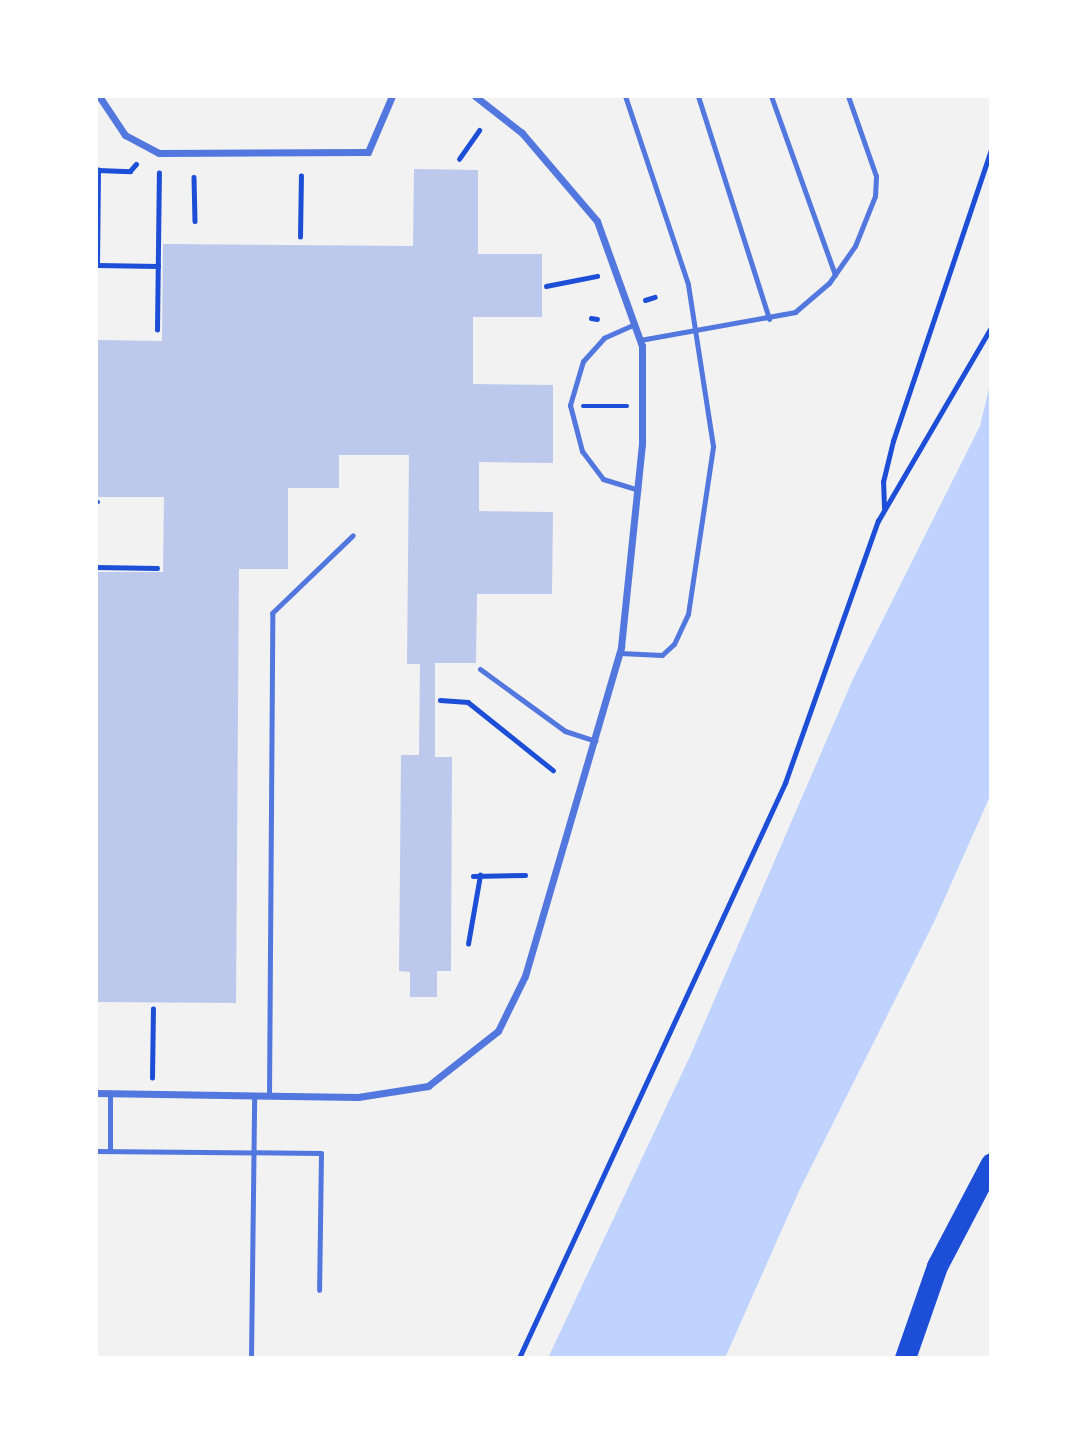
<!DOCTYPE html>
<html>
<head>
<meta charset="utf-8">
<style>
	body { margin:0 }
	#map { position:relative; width:1087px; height:1454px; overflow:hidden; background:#f2f2f2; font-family:"Zilla Slab",serif }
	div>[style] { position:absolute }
	.water>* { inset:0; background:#bfd3fe }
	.building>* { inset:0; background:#bdc9ec }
	.path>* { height:4.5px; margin:-2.25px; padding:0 2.25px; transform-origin:2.25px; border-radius:2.25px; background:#1d4ed8 }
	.service>* { height:5px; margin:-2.5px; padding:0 2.5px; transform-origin:2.5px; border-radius:2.5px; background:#5277de }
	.minor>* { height:7px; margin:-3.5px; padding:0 3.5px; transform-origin:3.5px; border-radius:3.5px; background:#5277de }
	.motorway>* { height:21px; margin:-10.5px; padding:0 10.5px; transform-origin:10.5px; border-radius:10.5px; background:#1d4ed8 }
	span { translate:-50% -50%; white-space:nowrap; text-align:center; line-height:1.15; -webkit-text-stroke:5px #fff; paint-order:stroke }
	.frame { position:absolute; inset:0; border:98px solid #fff; pointer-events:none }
</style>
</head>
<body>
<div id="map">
	<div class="water">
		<div style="clip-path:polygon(991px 380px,991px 794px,935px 920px,799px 1191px,725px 1358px,548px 1358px,691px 1054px,853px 679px,980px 426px)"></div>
	</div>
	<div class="building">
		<div style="clip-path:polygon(414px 169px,478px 170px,478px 254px,542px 254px,542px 317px,473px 317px,473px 384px,553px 385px,553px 463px,479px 462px,479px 511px,553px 512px,552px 594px,477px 594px,476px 663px,435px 663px,435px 757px,452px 757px,451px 971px,437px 971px,437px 997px,410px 997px,410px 972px,399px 971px,401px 755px,419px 755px,420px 664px,407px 664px,409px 455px,339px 455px,339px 488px,288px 488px,288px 569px,239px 569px,236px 1003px,96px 1002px,96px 572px,163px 572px,164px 497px,96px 497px,96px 340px,162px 341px,163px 244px,413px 246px)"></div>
	</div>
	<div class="path">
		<div style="left:459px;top:159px;width:35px;rotate:-55deg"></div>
		<div style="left:98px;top:170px;width:32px;rotate:2deg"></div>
		<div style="left:130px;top:171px;width:9px;rotate:-49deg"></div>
		<div style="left:194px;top:177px;width:44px;rotate:88.7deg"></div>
		<div style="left:300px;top:237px;width:61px;rotate:-89.1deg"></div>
		<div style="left:97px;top:265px;width:95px;rotate:-89.4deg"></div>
		<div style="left:97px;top:265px;width:61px;rotate:0.9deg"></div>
		<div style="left:546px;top:286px;width:52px;rotate:-11.1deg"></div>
		<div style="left:645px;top:300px;width:10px;rotate:-17deg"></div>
		<div style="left:591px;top:318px;width:6px;rotate:9deg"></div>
		<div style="left:157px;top:330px;width:157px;rotate:-89.3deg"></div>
		<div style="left:583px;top:406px;width:44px"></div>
		<div style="left:96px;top:502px;width:2px"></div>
		<div style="left:884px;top:508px;width:26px;rotate:-92deg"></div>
		<div style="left:883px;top:482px;width:42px;rotate:-76.3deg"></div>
		<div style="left:893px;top:441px;width:307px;rotate:-71.4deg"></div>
		<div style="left:96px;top:567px;width:61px;rotate:0.9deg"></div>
		<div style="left:440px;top:700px;width:28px;rotate:4deg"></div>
		<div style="left:468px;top:702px;width:109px;rotate:38.7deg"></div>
		<div style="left:473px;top:876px;width:52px;rotate:-1.1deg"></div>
		<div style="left:468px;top:944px;width:70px;rotate:-80.1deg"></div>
		<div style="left:152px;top:1078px;width:69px;rotate:-89.2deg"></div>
		<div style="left:519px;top:1358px;width:634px;rotate:-65.17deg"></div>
		<div style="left:785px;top:783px;width:278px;rotate:-70.5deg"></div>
		<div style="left:878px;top:521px;width:224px;rotate:-59.7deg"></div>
	</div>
	<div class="service">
		<div style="left:698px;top:96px;width:234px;rotate:72.3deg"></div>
		<div style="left:771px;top:96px;width:190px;rotate:70.3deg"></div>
		<div style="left:635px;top:324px;width:34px;rotate:156deg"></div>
		<div style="left:604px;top:338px;width:31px;rotate:132deg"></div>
		<div style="left:583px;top:361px;width:46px;rotate:106.5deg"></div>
		<div style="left:570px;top:405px;width:48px;rotate:75.4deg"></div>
		<div style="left:582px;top:451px;width:35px;rotate:53deg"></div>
		<div style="left:603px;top:479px;width:37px;rotate:17deg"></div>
		<div style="left:640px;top:340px;width:158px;rotate:-10.2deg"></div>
		<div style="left:795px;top:312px;width:45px;rotate:-40.5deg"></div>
		<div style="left:829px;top:283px;width:45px;rotate:-54.9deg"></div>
		<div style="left:855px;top:246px;width:54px;rotate:-68.2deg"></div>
		<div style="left:875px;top:196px;width:20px;rotate:-87deg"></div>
		<div style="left:876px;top:176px;width:85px;rotate:-109.3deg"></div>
		<div style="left:620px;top:653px;width:42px;rotate:2.7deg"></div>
		<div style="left:662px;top:655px;width:16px;rotate:-43deg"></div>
		<div style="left:674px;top:644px;width:33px;rotate:-65deg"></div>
		<div style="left:688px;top:614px;width:170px;rotate:-81.5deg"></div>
		<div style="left:713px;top:446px;width:164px;rotate:-98.8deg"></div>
		<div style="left:688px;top:284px;width:198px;rotate:-108.5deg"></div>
		<div style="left:480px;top:669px;width:105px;rotate:36.1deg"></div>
		<div style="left:565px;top:731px;width:32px;rotate:18deg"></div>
		<div style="left:110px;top:1094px;width:57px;rotate:90deg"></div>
		<div style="left:269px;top:1096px;width:483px;rotate:-89.6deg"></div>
		<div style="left:272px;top:613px;width:112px;rotate:-43.9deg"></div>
		<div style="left:96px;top:1151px;width:225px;rotate:0.5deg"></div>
		<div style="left:321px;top:1153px;width:137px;rotate:90.8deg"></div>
		<div style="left:251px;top:1358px;width:262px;rotate:-89.3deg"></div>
	</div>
	<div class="minor">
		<div style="left:99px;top:96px;width:47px;rotate:56.3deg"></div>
		<div style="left:125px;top:135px;width:38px;rotate:28deg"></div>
		<div style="left:159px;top:153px;width:209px;rotate:-0.3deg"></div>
		<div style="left:368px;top:152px;width:61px;rotate:-66.8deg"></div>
		<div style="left:96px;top:1093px;width:262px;rotate:0.9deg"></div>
		<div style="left:358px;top:1097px;width:71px;rotate:-8.9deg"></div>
		<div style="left:428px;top:1086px;width:89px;rotate:-38.2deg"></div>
		<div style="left:498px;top:1031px;width:61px;rotate:-63.9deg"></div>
		<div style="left:525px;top:976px;width:343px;rotate:-73.7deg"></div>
		<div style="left:621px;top:647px;width:204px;rotate:-84.1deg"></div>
		<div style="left:642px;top:444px;width:98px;rotate:-90deg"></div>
		<div style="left:642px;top:346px;width:133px;rotate:-109.8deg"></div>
		<div style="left:597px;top:221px;width:116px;rotate:-130.4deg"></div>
		<div style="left:522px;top:133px;width:60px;rotate:-141.8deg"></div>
	</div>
	<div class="motorway">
		<div style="left:905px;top:1358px;width:97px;rotate:-70.8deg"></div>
		<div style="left:937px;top:1266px;width:116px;rotate:-62.3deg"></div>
	</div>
	<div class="frame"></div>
</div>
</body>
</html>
